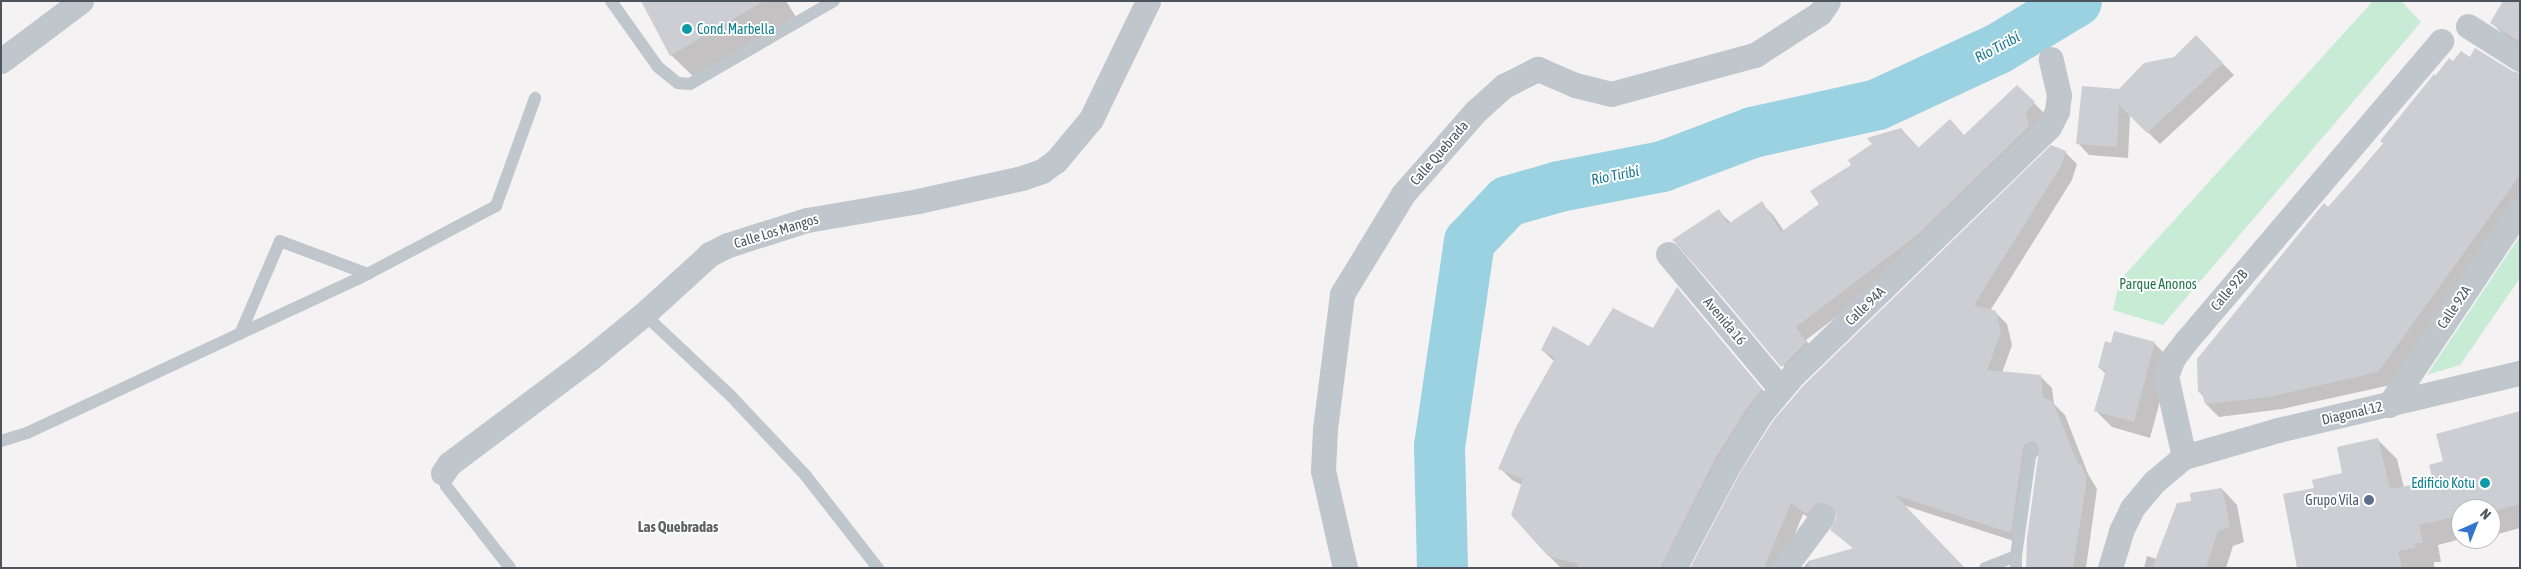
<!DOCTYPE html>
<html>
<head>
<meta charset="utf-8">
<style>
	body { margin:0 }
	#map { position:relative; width:2521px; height:569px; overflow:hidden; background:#f4f2f2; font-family:"Asap Condensed",sans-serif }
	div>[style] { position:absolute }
	.green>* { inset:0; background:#c7ebd5 }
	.shadow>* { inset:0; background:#0003 }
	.river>* { height:51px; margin:-25.5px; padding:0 25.5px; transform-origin:25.5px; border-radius:25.5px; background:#9ad2e2 }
	.building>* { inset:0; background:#cdced3 }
	.lane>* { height:12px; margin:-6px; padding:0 6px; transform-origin:6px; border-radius:6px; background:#bfc6cc }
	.street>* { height:25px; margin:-12.5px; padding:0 12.5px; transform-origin:12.5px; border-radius:12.5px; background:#bfc6cc }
	.dots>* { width:14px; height:14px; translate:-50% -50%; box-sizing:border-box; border:2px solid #fff; border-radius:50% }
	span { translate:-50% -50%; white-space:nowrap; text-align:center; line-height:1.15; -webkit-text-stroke:4px #fff; paint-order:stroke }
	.culture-label { font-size:14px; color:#0d838f }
	.left { translate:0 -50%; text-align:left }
	.right { translate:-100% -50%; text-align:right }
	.street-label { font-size:14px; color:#4c555d }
	.park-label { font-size:14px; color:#24764e }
	.service-label { font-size:14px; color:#4e5e75 }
	.water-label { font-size:15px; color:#1e7b95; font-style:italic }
	.neighbourhood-label { font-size:15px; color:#5f6266; font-weight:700 }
	.frame { position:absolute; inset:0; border:2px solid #4c555d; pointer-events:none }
	.north { position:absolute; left:2451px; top:499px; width:50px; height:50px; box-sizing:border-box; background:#fff; border:1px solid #b7bbbe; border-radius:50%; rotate:44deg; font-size:14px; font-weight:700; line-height:20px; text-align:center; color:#4c555d }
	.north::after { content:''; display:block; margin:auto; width:18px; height:22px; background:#3175ce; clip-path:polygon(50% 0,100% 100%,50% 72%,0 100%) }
</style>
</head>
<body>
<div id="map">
	<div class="green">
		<div style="clip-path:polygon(2373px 1px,2401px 1px,2421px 22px,2163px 325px,2113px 310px,2120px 280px)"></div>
		<div style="clip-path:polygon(2520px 236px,2520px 278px,2460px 365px,2427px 375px)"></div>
	</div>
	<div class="shadow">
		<div style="clip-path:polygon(643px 1px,786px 1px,799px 22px,698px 81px,671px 55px)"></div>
		<div style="clip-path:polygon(2520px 1px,2520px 45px,2505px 36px,2492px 23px)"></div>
		<div style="clip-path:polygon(2196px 37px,2234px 75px,2160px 144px,2130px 115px,2128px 158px,2089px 155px,2078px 143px,2120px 91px,2174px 58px)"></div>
		<div style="clip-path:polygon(2470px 59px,2520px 75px,2520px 204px,2391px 385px,2282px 409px,2219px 417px,2206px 404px,2204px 397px,2199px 392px,2328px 208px,2453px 62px)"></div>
		<div style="clip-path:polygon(2017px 86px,2046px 115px,1929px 246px,1806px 340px,1817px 354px,1793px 377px,1674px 241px,1719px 211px,1731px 223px,1761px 203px,1773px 215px,1784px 231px,1821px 204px,1852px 165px,1901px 129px,1919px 148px,1964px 136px)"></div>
		<div style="clip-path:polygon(2065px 152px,2077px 164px,2072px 180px,1990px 311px,1995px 312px,2007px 324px,2012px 345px,2002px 373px,2040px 376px,2052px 388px,2054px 404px,2065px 415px,2088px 474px,2097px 489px,2086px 568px,2027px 568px,2040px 453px,2034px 460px,2023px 544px,1903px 505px,1964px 568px,1803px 568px,1808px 562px,1854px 549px,1831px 530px,1837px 519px,1837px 514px,1828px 516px,1819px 525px,1803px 514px,1781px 568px,1692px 568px)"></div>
		<div style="clip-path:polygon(1677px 289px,1773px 402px,1676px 568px,1561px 568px,1548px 555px,1522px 485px,1512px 480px,1500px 468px,1555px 362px,1542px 350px,1589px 348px,1654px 330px)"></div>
		<div style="clip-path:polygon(2154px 343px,2171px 360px,2150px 438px,2112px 427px,2096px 411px,2106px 374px,2099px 367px,2112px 345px)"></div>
		<div style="clip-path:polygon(2520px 412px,2520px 528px,2491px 536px,2491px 509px,2461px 509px,2461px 539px,2438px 545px,2441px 562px,2434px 562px,2434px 567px,2298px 568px,2315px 489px,2344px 474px,2378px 440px,2397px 459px,2404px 488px,2435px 482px,2445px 462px)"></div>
		<div style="clip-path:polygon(2222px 489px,2237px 505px,2244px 542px,2233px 546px,2226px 568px,2144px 568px,2147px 556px,2157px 559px,2193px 502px)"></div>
	</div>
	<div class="river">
		<div style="left:1442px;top:568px;width:122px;rotate:-91.4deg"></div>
		<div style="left:1439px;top:446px;width:207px;rotate:-81.7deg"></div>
		<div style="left:1469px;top:241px;width:55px;rotate:-46.5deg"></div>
		<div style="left:1507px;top:201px;width:54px;rotate:-16.1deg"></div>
		<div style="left:1559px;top:186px;width:105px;rotate:-11deg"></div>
		<div style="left:1662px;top:166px;width:96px;rotate:-20.7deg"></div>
		<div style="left:1752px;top:132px;width:128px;rotate:-12.6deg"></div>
		<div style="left:1877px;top:104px;width:133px;rotate:-24.8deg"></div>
		<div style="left:1998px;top:48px;width:91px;rotate:-31.1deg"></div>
	</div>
	<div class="building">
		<div style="clip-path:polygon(641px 1px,764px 1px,670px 56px)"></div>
		<div style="clip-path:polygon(2503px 1px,2520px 1px,2520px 42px,2490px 23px)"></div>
		<div style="clip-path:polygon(2196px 35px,2223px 63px,2147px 133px,2119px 105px,2117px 147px,2076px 144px,2082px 86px,2119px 89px,2144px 63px,2174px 57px)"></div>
		<div style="clip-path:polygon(2475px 48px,2512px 71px,2520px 73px,2520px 175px,2378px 372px,2269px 397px,2205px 404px,2202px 393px,2198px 392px,2197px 359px,2324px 203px,2328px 207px,2384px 144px,2380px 141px,2434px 74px,2435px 76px,2449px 58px,2453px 61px,2461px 51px,2470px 57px)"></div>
		<div style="clip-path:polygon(2017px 85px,2035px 102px,2026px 112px,2029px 126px,1917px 235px,1796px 327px,1806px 342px,1781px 367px,1679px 245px,1672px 240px,1719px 209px,1728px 224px,1762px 201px,1781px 232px,1819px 204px,1810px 191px,1851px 165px,1848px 160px,1872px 144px,1867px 138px,1901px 128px,1918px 148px,1950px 119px,1964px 135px)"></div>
		<div style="clip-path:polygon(2051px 145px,2066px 151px,2060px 168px,1974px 305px,1996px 311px,2001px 332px,1987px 370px,2041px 375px,2043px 397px,2053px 402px,2078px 464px,2081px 464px,2086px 476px,2086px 485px,2073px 568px,2026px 568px,2027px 538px,2039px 450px,2036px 443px,2032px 441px,2025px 444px,2023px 448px,2011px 533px,1895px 495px,1965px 568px,1809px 568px,1808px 561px,1854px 548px,1830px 530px,1836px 519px,1835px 512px,1831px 506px,1823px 503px,1816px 504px,1806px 514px,1791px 503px,1764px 568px,1690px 568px,1741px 471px,1773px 421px,1803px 386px)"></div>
		<div style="clip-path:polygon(1677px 287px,1762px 389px,1749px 405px,1716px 457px,1660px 568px,1577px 568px,1578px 564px,1548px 556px,1511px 515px,1523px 479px,1498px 469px,1516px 427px,1555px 358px,1541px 350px,1553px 326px,1589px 346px,1613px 308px,1653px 328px)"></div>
		<div style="clip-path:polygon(2114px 331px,2155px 342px,2134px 422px,2094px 411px,2106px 370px,2098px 368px,2105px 341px,2111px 343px)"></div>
		<div style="clip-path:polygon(2520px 411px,2520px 504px,2491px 512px,2491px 509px,2461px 509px,2461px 520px,2459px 516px,2419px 525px,2423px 543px,2415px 543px,2415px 548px,2398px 551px,2402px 568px,2297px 568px,2283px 494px,2314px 488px,2312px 480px,2342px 473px,2337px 447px,2378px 438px,2390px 489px,2433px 481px,2429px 465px,2443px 461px,2436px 434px)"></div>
		<div style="clip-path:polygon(2222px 488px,2230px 527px,2218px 531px,2206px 568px,2152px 568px,2177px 503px,2191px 501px,2190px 493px)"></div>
	</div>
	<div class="lane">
		<div style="left:611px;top:1px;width:81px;rotate:54.5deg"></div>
		<div style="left:658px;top:67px;width:26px;rotate:39deg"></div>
		<div style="left:678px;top:83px;width:12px;rotate:5deg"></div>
		<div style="left:690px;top:84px;width:166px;rotate:-30deg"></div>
		<div style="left:644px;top:314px;width:120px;rotate:43.3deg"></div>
		<div style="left:731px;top:396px;width:110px;rotate:46.8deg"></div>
		<div style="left:806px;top:476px;width:117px;rotate:52deg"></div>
		<div style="left:240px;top:334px;width:101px;rotate:-66.7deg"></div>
		<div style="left:280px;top:241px;width:94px;rotate:20.6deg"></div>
		<div style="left:1px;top:441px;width:27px;rotate:-17deg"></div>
		<div style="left:27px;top:433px;width:365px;rotate:-25deg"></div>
		<div style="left:358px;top:279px;width:156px;rotate:-27.9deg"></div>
		<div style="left:496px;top:206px;width:115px;rotate:-70.1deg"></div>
		<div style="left:443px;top:473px;width:13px;rotate:77deg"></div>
		<div style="left:446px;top:486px;width:104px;rotate:52deg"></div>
		<div style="left:2016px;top:556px;width:108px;rotate:-82deg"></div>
		<div style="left:1985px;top:568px;width:33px;rotate:-21deg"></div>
		<div style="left:2016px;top:556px;width:12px;rotate:90deg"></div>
	</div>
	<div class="street">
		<div style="left:2468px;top:26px;width:62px;rotate:32.4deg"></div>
		<div style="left:1px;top:61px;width:100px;rotate:-36.9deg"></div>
		<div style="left:1668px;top:254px;width:176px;rotate:50.1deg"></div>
		<div style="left:2389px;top:405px;width:236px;rotate:-56.2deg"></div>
		<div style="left:2184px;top:457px;width:83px;rotate:-102.5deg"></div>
		<div style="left:2166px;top:376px;width:19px;rotate:-69deg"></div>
		<div style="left:2173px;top:358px;width:21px;rotate:-53deg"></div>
		<div style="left:2186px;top:341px;width:394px;rotate:-49.6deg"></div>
		<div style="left:443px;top:473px;width:11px;rotate:-56deg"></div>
		<div style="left:449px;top:464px;width:175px;rotate:-36.9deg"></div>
		<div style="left:589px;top:359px;width:71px;rotate:-39.3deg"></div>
		<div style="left:644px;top:314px;width:89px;rotate:-42.3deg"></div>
		<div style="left:710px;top:254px;width:20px;rotate:-27deg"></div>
		<div style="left:728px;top:245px;width:83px;rotate:-17.6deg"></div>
		<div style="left:807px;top:220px;width:113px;rotate:-9.7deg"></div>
		<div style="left:918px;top:201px;width:107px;rotate:-12.5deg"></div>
		<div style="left:1022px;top:178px;width:21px;rotate:-19deg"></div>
		<div style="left:1042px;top:171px;width:17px;rotate:-36deg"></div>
		<div style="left:1056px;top:161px;width:55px;rotate:-50.2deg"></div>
		<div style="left:1091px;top:119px;width:131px;rotate:-64.2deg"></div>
		<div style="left:1345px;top:568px;width:100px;rotate:-102.7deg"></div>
		<div style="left:1323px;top:470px;width:41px;rotate:-87.2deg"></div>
		<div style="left:1325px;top:429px;width:136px;rotate:-82.8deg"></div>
		<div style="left:1342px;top:294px;width:117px;rotate:-58.6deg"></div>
		<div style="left:1403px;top:194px;width:111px;rotate:-48.7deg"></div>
		<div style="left:1476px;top:111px;width:38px;rotate:-42deg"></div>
		<div style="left:1504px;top:86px;width:38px;rotate:-27deg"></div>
		<div style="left:1538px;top:69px;width:40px;rotate:23.4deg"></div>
		<div style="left:1575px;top:85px;width:37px;rotate:14deg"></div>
		<div style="left:1611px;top:94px;width:149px;rotate:-15.2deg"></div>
		<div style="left:1755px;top:55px;width:77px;rotate:-32.9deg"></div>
		<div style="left:1820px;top:13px;width:14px;rotate:-56deg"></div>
		<div style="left:1674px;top:568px;width:118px;rotate:-62.1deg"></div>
		<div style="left:1729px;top:464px;width:60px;rotate:-57.9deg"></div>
		<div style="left:1761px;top:413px;width:48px;rotate:-50deg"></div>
		<div style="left:1792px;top:376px;width:358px;rotate:-44.1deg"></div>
		<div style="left:2049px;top:127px;width:18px;rotate:-63deg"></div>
		<div style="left:2057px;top:111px;width:16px;rotate:-83deg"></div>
		<div style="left:2059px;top:95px;width:37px;rotate:-103deg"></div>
		<div style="left:1784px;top:568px;width:64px;rotate:-53.3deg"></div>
		<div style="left:2110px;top:568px;width:39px;rotate:-73deg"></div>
		<div style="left:2121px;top:531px;width:25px;rotate:-64deg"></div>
		<div style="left:2132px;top:508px;width:35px;rotate:-50deg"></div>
		<div style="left:2155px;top:481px;width:38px;rotate:-40deg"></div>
		<div style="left:2184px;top:457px;width:98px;rotate:-16deg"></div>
		<div style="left:2278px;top:430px;width:249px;rotate:-13.3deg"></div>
	</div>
	<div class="dots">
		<div style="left:687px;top:29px;background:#0f9aa8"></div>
		<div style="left:2485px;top:483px;background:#0f9aa8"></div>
		<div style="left:2369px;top:500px;background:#5c6f8a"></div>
	</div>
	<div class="culture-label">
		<span class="left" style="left:697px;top:29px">Cond. Marbella</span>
		<span class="right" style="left:2475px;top:483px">Edificio Kotu</span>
	</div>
	<div class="street-label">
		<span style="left:1439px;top:153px;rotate:-49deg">Calle Quebrada</span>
		<span style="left:776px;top:231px;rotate:-17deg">Calle Los Mangos</span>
		<span style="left:2229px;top:290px;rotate:-50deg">Calle 92B</span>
		<span style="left:1865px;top:306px;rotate:-44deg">Calle 94A</span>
		<span style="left:2454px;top:307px;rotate:-56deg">Calle 92A</span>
		<span style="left:1725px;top:321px;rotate:50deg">Avenida 16</span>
		<span style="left:2352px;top:413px;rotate:-13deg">Diagonal 12</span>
	</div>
	<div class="park-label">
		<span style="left:2158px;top:284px">Parque Anonos</span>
	</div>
	<div class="service-label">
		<span class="right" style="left:2359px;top:500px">Grupo Vila</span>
	</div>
	<div class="water-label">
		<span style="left:1997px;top:47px;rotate:-28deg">Río Tiribí</span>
		<span style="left:1615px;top:175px;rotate:-11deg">Río Tiribí</span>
	</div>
	<div class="neighbourhood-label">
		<span style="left:678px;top:527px">Las Quebradas</span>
	</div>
	<div class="frame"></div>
	<div class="north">N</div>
</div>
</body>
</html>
